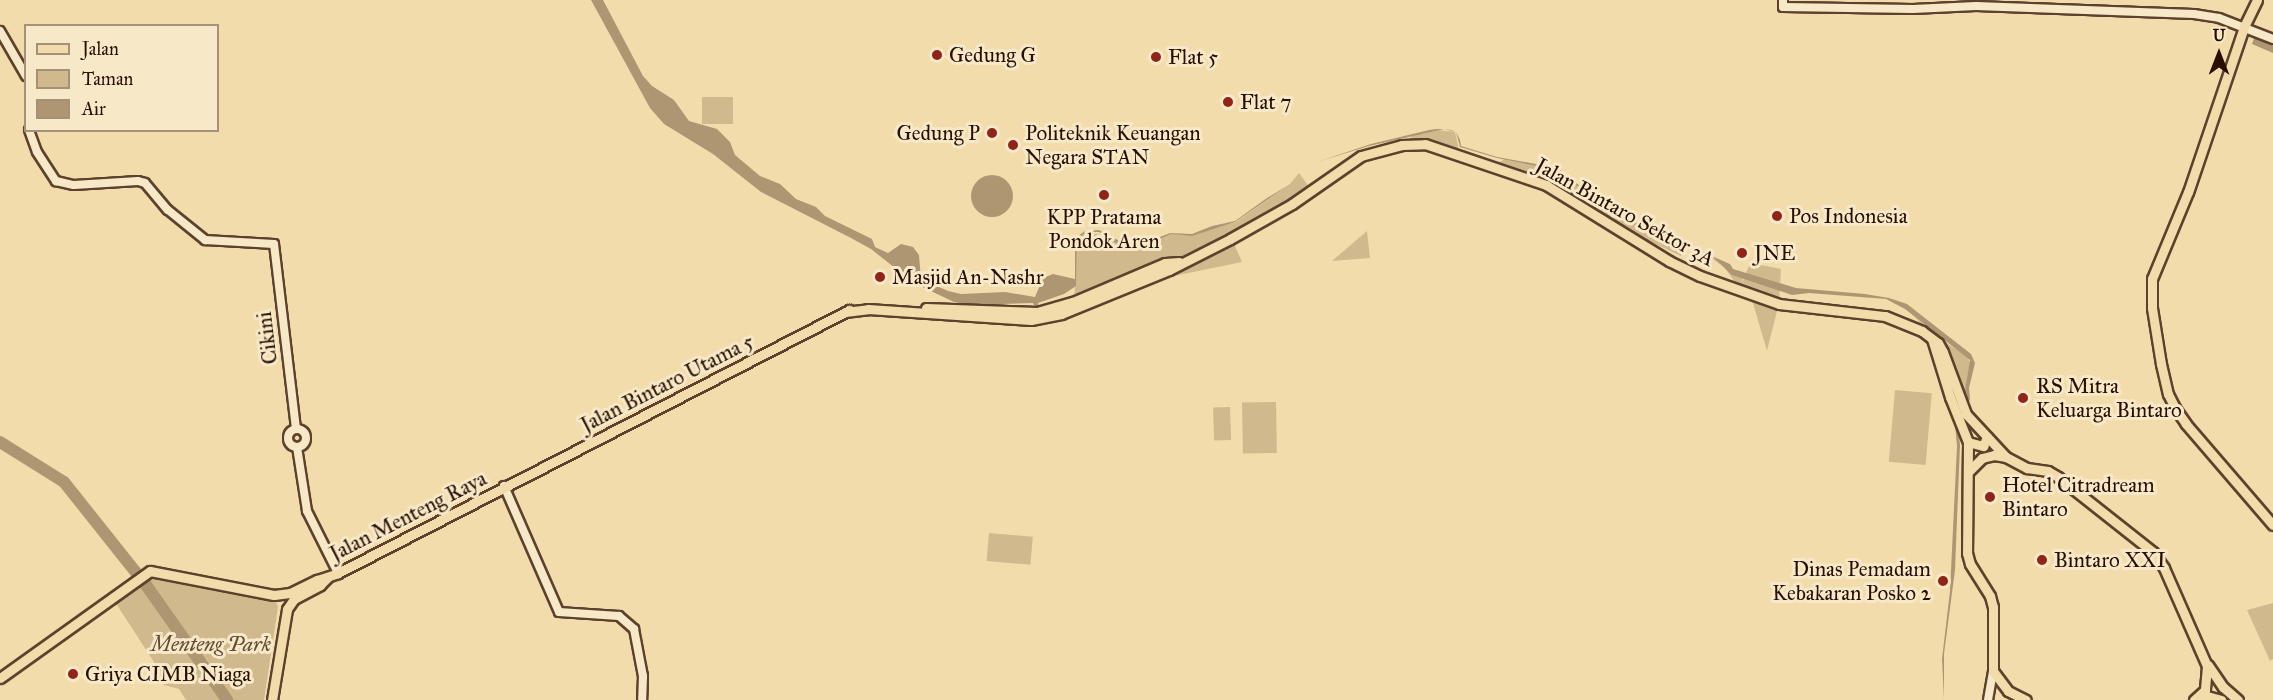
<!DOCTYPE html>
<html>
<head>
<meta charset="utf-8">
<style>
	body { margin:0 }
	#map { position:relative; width:2273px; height:700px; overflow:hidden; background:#f3dcab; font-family:"IM FELL Great Primer",serif }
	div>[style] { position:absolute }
	.green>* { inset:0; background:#d1b98e; transform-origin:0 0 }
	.water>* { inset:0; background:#ae9672 }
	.round { border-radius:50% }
	.river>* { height:12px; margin:-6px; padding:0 6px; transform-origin:6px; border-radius:6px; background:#ae9672 }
	.roads { filter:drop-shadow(2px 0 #5c422c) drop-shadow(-2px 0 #5c422c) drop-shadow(0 2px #5c422c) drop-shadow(0 -2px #5c422c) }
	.minor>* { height:8px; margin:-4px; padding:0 4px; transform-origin:4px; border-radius:4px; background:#f7e8c8 }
	.minor>.ring { margin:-4px; padding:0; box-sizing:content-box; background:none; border:8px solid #f7e8c8; border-radius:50% }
	.major>* { height:9px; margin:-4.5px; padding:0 4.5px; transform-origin:4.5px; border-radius:4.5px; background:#f3dcab }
	.dots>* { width:16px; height:16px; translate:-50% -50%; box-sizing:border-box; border:3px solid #f7e8c8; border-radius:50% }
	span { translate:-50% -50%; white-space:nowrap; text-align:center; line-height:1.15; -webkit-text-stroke:6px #f7e8c8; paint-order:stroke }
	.poi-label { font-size:21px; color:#290f02 }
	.left { translate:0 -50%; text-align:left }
	.right { translate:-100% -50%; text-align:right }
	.street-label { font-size:21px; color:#290f02 }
	.park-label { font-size:21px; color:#644a33; font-style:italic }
	.legend { position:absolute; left:24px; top:24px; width:195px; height:108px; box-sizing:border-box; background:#f7e8c8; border:2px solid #a59179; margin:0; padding:8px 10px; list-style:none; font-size:18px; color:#290f02 }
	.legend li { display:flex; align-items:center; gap:12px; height:30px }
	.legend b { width:30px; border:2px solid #a59179 }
	.north { position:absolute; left:2189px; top:24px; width:60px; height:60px; -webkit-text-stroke:4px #f7e8c8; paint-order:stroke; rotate:0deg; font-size:16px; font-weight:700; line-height:24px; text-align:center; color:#290f02 }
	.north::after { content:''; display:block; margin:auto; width:21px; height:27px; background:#290f02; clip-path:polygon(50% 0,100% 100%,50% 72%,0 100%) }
</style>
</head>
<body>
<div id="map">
	<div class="green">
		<div style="left:702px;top:97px;width:31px;height:27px"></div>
		<div style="clip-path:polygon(1437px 130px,1455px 132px,1460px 155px,1406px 143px,1413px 135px)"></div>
		<div style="clip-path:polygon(1505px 159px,1557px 170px,1581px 189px,1608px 204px,1612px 209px,1609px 222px,1619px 215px,1670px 248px,1686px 248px,1681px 256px,1609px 222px,1543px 183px,1493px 166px)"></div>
		<div style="clip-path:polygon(1299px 173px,1310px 188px,1250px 232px,1251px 235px,1232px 239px,1242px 262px,1135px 284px,1074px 309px,1077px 239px,1087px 232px,1106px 236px,1137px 250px,1171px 234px,1192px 235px,1236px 222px,1290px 184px)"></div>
		<div style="clip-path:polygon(1367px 231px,1370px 258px,1332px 261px)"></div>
		<div style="clip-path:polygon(1705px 254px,1712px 256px,1743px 279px,1742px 284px,1750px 263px,1781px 269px,1779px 303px,1767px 351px,1750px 293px,1740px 289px,1724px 267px)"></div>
		<div style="clip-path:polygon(1913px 315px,1939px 338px,1968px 357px,1970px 363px,1964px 396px,1940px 344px)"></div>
		<div style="left:1895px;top:390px;width:37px;height:72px;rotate:5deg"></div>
		<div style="left:1276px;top:402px;width:51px;height:34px;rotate:89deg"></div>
		<div style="left:1230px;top:407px;width:33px;height:17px;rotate:88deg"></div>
		<div style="left:989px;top:533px;width:44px;height:28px;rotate:5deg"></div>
		<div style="clip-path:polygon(150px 576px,276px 602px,278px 607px,264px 700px,186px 700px,179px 689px,164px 685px,157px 676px,154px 662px,115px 602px)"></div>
		<div style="clip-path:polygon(2273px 603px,2273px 659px,2270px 661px,2247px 610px)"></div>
	</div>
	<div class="water">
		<div style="clip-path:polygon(591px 0,603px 0,643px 76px,652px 86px,674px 100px,689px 121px,717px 129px,730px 142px,735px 155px,760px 176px,780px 184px,796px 199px,816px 207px,825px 216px,872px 239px,875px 247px,888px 253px,901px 244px,913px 247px,919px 255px,921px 279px,948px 291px,961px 294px,1005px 292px,1035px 297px,1043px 278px,1053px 274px,1075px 279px,1075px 238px,1085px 231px,1099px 230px,1129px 246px,1137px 246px,1170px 233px,1192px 234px,1212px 226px,1235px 221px,1267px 198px,1290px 184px,1294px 177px,1317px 162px,1371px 144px,1429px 130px,1436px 129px,1444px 129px,1451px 130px,1456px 132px,1460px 140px,1461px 146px,1497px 157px,1558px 168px,1586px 191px,1602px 197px,1666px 244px,1691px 247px,1730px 264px,1733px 269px,1796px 288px,1865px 294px,1889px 298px,1907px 304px,1971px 354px,1975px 363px,1969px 388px,1970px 399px,1958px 426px,1960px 445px,1955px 570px,1944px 654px,1944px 700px,1942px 659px,1950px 591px,1957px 446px,1955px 425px,1964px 396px,1970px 360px,1905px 309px,1886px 299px,1809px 293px,1792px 295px,1732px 275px,1712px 256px,1691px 248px,1670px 248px,1619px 215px,1599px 197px,1581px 189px,1557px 170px,1497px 158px,1460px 147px,1456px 132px,1444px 129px,1369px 146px,1317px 162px,1294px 177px,1290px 184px,1235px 222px,1192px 236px,1171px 234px,1137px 250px,1126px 249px,1099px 232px,1087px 232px,1077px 239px,1076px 286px,1064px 294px,1038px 303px,1039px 307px,1035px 308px,1033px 303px,968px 305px,954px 302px,914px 283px,871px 249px,851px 238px,761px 192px,713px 154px,664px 124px,650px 108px)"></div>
		<div style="clip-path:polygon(2256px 33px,2273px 40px,2273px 53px,2252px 44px)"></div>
		<div class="round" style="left:971px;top:175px;width:42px;height:42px"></div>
	</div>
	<div class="river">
		<div style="left:0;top:442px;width:75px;rotate:32deg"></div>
		<div style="left:64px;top:482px;width:132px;rotate:51.5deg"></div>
		<div style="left:146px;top:585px;width:141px;rotate:54.8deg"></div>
	</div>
	<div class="roads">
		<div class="minor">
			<div style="left:1783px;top:0;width:7px;rotate:90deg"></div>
			<div style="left:1783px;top:7px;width:130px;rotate:0.9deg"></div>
			<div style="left:1913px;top:9px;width:63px;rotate:-2.7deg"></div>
			<div style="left:1976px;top:6px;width:218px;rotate:2.1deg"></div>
			<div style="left:2194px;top:14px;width:25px;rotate:9deg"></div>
			<div style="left:2219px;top:18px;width:58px;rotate:21.3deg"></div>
			<div style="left:0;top:31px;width:52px;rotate:60deg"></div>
			<div style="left:29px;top:130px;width:23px;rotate:70deg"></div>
			<div style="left:37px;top:152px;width:35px;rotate:57deg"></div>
			<div style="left:56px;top:181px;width:18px;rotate:13deg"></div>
			<div style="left:74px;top:185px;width:64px;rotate:-3.6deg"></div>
			<div style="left:138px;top:181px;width:7px;rotate:16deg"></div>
			<div style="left:145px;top:183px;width:35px;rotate:50deg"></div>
			<div style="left:168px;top:210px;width:48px;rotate:39deg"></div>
			<div style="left:205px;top:240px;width:69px;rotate:3.3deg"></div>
			<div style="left:274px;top:244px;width:186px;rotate:83.2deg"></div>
			<div class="ring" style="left:288px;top:429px;width:10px;height:10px"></div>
			<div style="left:297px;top:447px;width:65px;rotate:81.1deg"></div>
			<div style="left:307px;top:511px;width:69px;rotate:63.4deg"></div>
			<div style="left:504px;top:486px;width:137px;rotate:66.4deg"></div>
			<div style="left:559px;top:612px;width:60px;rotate:3.8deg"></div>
			<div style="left:619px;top:616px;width:20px;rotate:41deg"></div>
			<div style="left:634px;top:629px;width:48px;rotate:79.2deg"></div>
			<div style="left:643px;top:676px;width:24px;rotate:92deg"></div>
			<div style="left:1988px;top:700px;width:29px;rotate:-80deg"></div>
		</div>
		<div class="major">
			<div style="left:2257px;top:0;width:30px;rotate:116deg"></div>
			<div style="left:2244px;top:27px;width:174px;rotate:108.7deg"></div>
			<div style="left:2188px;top:192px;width:94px;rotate:112.5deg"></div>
			<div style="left:2152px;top:279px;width:29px;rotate:90deg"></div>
			<div style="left:2152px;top:308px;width:57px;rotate:80.9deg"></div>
			<div style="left:2161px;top:364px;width:31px;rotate:77deg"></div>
			<div style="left:2168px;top:394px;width:16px;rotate:63deg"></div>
			<div style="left:2175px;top:408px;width:19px;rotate:55deg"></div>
			<div style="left:2186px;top:424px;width:133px;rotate:49.3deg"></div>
			<div style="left:926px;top:308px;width:111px;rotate:2.1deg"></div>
			<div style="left:1037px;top:312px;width:37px;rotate:-16deg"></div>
			<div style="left:1073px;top:302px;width:100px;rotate:-23deg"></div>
			<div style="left:1165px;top:263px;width:14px;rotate:-4deg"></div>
			<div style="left:845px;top:312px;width:23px;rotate:-7deg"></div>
			<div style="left:868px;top:309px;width:163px;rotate:3.9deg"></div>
			<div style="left:1031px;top:320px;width:31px;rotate:-11deg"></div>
			<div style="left:1061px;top:314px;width:117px;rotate:-22.2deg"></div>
			<div style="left:1169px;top:270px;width:68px;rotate:-26.9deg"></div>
			<div style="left:1230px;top:239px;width:71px;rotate:-29.4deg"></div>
			<div style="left:1292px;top:204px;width:84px;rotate:-34.8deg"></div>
			<div style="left:1361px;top:156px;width:42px;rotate:-15deg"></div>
			<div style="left:1402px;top:145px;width:23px;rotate:-2deg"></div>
			<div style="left:1425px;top:144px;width:128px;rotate:18.7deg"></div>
			<div style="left:1546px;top:185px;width:145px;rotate:31.7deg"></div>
			<div style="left:1669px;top:261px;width:34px;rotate:26deg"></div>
			<div style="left:1700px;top:276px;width:84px;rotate:19.5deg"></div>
			<div style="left:1779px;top:304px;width:107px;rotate:6.5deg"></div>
			<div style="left:1885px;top:316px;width:40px;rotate:22deg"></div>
			<div style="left:1922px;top:331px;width:20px;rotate:37deg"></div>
			<div style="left:1938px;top:343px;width:10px;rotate:61deg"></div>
			<div style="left:1943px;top:352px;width:66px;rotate:69.6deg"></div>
			<div style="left:1966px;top:414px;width:59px;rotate:47.1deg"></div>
			<div style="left:2006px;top:457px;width:24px;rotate:28deg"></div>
			<div style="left:2027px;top:468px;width:21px;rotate:8deg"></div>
			<div style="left:2048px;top:471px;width:12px;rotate:31deg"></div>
			<div style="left:2058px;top:477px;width:121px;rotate:38.3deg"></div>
			<div style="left:2153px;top:552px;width:19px;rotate:55deg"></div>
			<div style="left:2164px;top:568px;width:107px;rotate:66.3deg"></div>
			<div style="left:2207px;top:666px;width:24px;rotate:95deg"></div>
			<div style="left:2205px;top:690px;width:15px;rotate:138deg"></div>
			<div style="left:1932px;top:339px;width:61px;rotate:72.8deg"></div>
			<div style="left:1950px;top:397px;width:48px;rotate:68.2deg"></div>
			<div style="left:1968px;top:442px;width:111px;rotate:90.5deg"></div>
			<div style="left:1967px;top:553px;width:11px;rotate:75deg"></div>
			<div style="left:1970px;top:564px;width:38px;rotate:58deg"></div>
			<div style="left:1990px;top:596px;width:11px;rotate:75deg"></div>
			<div style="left:1993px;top:607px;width:64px;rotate:90deg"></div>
			<div style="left:1993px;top:671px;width:25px;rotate:53deg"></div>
			<div style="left:2008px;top:691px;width:20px;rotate:27deg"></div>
			<div style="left:1968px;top:442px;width:16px;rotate:15deg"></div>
			<div style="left:1983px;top:446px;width:10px;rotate:-66deg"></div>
			<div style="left:1969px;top:471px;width:18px;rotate:-45deg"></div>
			<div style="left:1982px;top:458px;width:12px;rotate:-14deg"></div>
			<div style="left:1994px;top:455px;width:11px;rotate:10deg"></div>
			<div style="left:2208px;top:665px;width:27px;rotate:56deg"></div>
			<div style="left:2223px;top:687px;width:20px;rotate:41deg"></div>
			<div style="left:0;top:678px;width:184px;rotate:-35.5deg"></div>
			<div style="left:150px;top:571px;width:126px;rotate:11deg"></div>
			<div style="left:274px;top:595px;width:16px;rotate:-7deg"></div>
			<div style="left:290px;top:593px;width:30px;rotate:-26deg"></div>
			<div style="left:317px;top:580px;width:22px;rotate:-18deg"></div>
			<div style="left:338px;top:573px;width:575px;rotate:-27.23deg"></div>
			<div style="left:272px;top:700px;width:92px;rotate:-80.6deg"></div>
			<div style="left:287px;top:609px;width:12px;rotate:-55deg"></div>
			<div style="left:294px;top:599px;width:30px;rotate:-28deg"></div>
			<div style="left:320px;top:585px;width:11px;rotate:-45deg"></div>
			<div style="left:2200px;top:700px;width:8px;rotate:-30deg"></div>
			<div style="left:2207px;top:696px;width:15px;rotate:16deg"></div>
		</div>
	</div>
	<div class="dots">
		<div style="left:937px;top:55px;background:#8f2418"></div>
		<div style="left:1156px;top:57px;background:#8f2418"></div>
		<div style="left:1228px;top:102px;background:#8f2418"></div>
		<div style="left:992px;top:133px;background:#8f2418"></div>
		<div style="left:1013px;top:145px;background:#8f2418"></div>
		<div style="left:1104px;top:195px;background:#8f2418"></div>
		<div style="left:1777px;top:216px;background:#8f2418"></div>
		<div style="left:1742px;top:253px;background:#8f2418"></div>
		<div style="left:880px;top:277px;background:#8f2418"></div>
		<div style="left:2023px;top:398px;background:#8f2418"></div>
		<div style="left:1990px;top:497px;background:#8f2418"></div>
		<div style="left:2042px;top:560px;background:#8f2418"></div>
		<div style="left:1943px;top:581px;background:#8f2418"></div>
		<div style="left:73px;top:674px;background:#8f2418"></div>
	</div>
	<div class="poi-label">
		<span class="left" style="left:949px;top:55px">Gedung G</span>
		<span class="left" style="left:1168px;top:57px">Flat 5</span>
		<span class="left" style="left:1240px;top:102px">Flat 7</span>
		<span class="right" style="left:980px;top:133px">Gedung P</span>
		<span class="left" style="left:1025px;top:145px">Politeknik Keuangan<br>Negara STAN</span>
		<span class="left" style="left:1789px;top:216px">Pos Indonesia</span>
		<span style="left:1104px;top:229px">KPP Pratama<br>Pondok Aren</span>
		<span class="left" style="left:1754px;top:253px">JNE</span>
		<span class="left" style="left:892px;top:277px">Masjid An-Nashr</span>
		<span class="left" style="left:2036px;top:398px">RS Mitra<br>Keluarga Bintaro</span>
		<span class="left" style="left:2002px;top:497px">Hotel Citradream<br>Bintaro</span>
		<span class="left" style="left:2054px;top:560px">Bintaro XXI</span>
		<span class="right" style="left:1931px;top:581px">Dinas Pemadam<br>Kebakaran Posko 2</span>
		<span class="left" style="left:85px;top:674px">Griya CIMB Niaga</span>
	</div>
	<div class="street-label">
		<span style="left:1625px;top:212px;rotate:29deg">Jalan Bintaro Sektor 3A</span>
		<span style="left:267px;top:338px;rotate:-97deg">Cikini</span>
		<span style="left:667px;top:383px;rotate:-27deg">Jalan Bintaro Utama 5</span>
		<span style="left:408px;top:516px;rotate:-27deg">Jalan Menteng Raya</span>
	</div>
	<div class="park-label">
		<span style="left:211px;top:644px">Menteng Park</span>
	</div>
	<ul class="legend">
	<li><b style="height:8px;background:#f3dcab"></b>Jalan</li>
	<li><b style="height:16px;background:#d1b98e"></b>Taman</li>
	<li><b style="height:16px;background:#ae9672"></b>Air</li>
	</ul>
	<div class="north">U</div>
</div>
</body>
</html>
